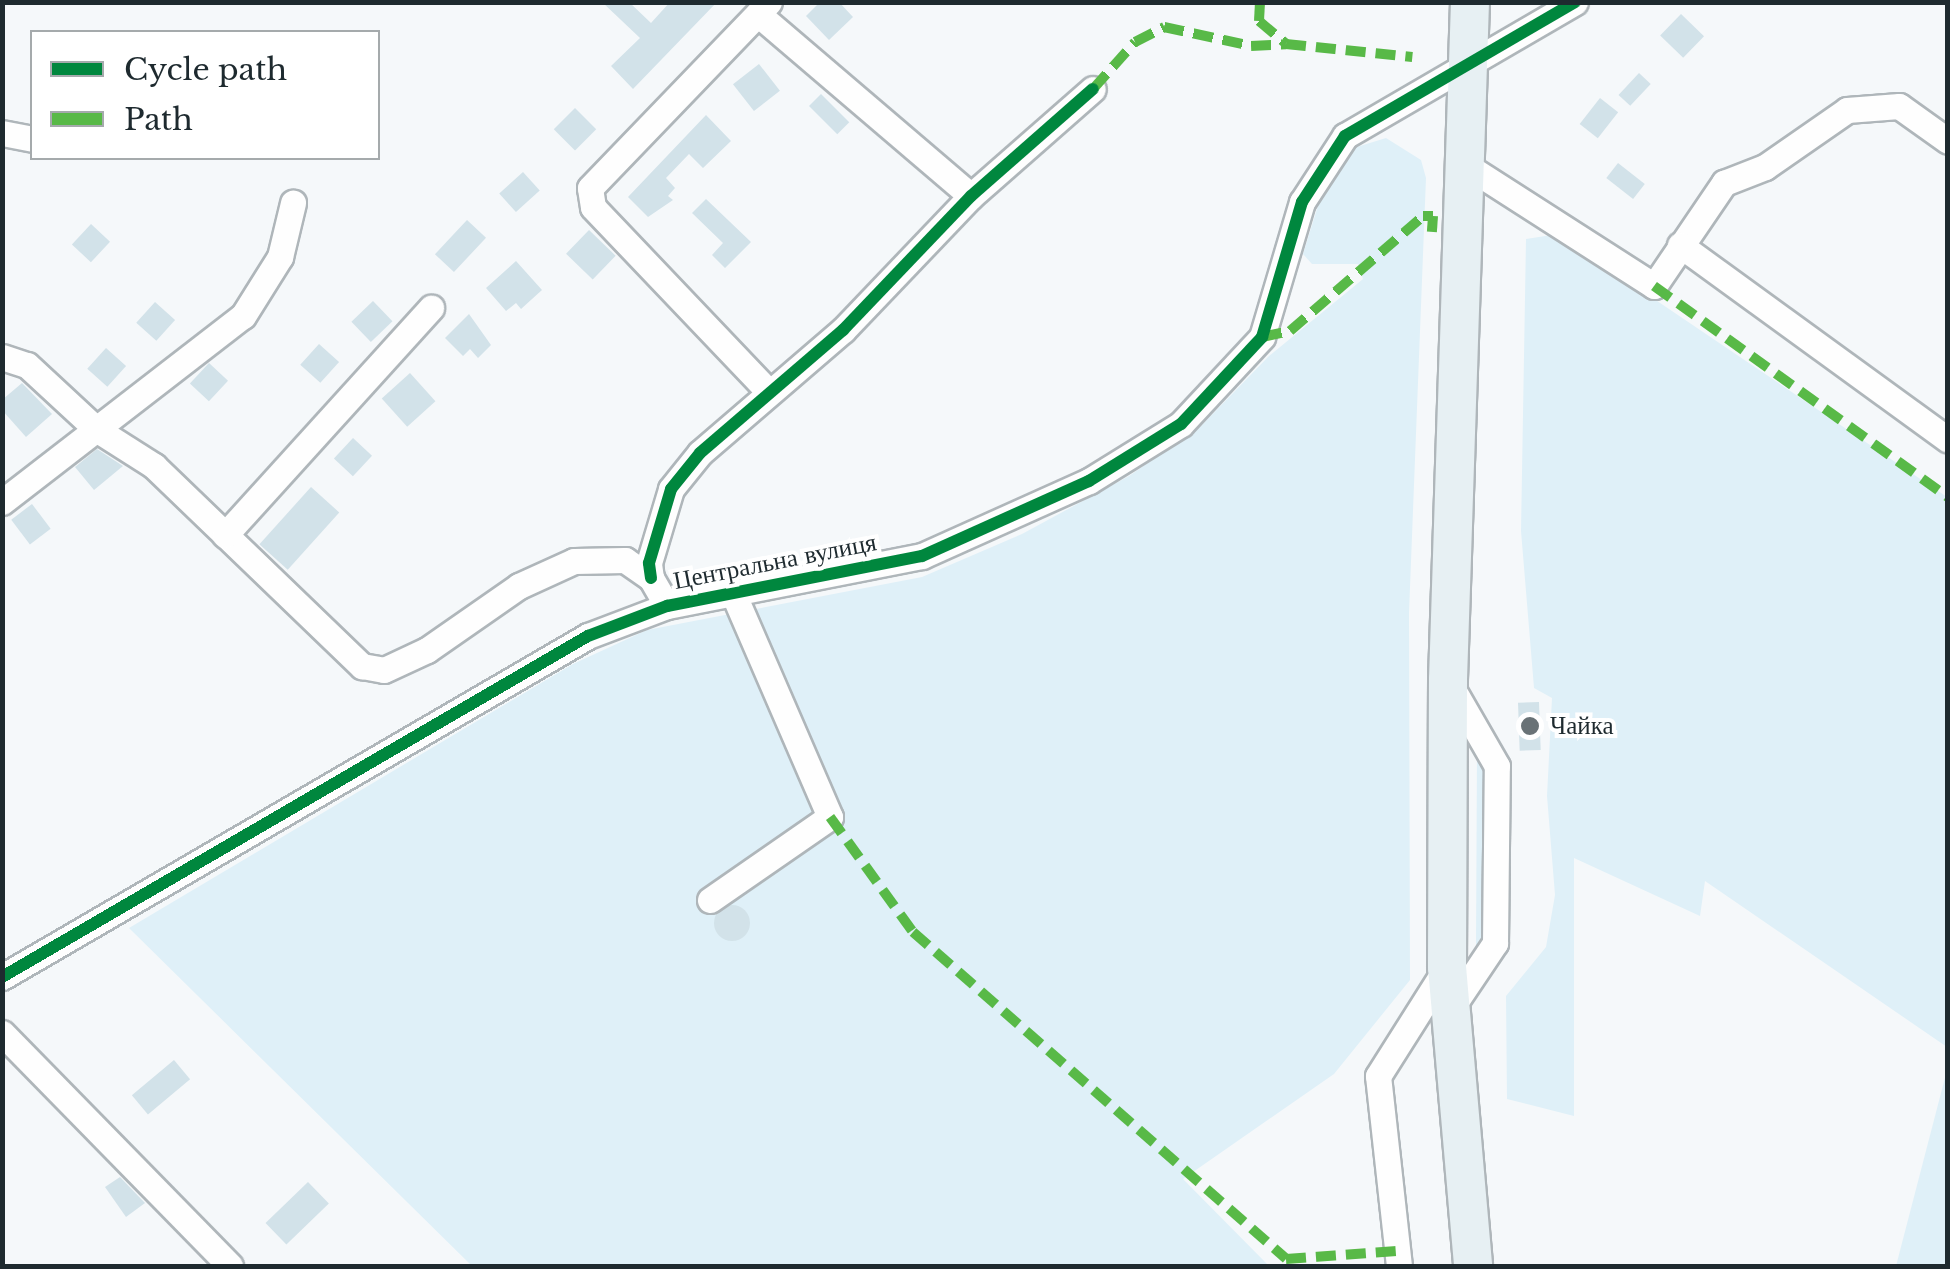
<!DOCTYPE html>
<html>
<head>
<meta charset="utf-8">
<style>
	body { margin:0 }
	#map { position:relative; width:1950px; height:1269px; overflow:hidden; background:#f5f8fa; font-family:"Libre Baskerville",serif }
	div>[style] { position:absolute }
	.green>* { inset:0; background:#dff0f8 }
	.building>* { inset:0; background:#d2e2e9; transform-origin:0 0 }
	.round { border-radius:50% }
	.roads { filter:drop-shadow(2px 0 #afb6ba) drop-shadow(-2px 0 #afb6ba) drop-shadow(0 2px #afb6ba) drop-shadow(0 -2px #afb6ba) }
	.minor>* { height:25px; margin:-12.5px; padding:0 12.5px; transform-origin:12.5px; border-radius:12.5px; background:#fefefe }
	.highway>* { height:38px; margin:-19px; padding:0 19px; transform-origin:19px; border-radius:19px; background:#e7f0f3 }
	.quiet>* { height:10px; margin-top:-5px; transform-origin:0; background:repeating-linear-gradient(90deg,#58b947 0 20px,transparent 0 30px) }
	.cycleway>* { height:12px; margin:-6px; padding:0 6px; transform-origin:6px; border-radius:6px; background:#00873e }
	.dots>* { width:28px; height:28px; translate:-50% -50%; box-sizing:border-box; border:5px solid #fff; border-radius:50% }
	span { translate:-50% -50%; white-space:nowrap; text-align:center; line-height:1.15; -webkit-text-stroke:8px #fff; paint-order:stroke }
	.street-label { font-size:25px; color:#1e2a2f }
	.poi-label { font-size:25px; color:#1e2a2f }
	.left { translate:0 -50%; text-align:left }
	.frame { position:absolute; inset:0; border:5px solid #1e2a2f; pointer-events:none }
	.legend { position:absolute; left:30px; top:30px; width:350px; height:130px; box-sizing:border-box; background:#fff; border:2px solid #a5aaac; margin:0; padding:12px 18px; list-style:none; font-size:30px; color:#1e2a2f }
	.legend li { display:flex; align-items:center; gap:20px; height:50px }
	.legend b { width:50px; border:2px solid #a5aaac }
</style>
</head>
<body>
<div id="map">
	<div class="green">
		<div style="clip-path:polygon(1386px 138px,1421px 160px,1426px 178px,1409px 613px,1410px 980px,1334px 1074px,1183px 1179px,1269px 1266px,472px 1266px,129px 928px,573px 664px,647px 630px,922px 577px,1022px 534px,1129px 476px,1200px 427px,1269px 356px,1363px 279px,1358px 264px,1312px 264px,1303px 254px,1326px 180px,1347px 150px)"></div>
		<div style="clip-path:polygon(1558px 234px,1947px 497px,1947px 1047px,1705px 881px,1700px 916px,1574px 858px,1574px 1116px,1507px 1099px,1506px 996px,1546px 947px,1555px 895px,1547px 796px,1552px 698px,1534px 688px,1521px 531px,1526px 239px)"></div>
		<div style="clip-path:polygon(1477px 754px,1488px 763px,1486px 940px,1476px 948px)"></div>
		<div style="clip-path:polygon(1947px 1070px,1947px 1266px,1896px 1266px)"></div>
	</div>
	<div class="building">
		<div style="clip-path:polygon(602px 2px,629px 2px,651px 23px,670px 2px,717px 2px,633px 89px,611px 66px,640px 38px)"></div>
		<div style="clip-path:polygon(820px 2px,839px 2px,853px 17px,829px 40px,806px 16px)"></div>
		<div style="left:1681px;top:14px;width:32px;height:30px;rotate:44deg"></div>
		<div style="left:759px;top:64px;width:34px;height:33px;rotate:52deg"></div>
		<div style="left:1639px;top:73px;width:16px;height:30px;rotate:43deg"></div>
		<div style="left:821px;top:94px;width:40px;height:17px;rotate:45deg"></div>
		<div style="left:1600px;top:98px;width:23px;height:33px;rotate:38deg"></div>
		<div style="left:575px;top:108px;width:30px;height:30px;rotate:45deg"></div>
		<div style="clip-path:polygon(706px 115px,731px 141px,703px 168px,689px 154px,666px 178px,675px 188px,668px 196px,673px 200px,648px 217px,628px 197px)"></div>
		<div style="left:1618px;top:163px;width:34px;height:19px;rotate:38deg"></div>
		<div style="left:523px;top:172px;width:25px;height:32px;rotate:48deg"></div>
		<div style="clip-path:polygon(706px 199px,751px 242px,725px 268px,712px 255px,723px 243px,692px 213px)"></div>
		<div style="left:467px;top:220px;width:26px;height:47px;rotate:43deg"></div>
		<div style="left:91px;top:224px;width:26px;height:28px;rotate:43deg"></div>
		<div style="left:589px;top:230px;width:37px;height:33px;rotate:44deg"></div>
		<div style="clip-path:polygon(516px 261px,542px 290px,521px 309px,516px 303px,506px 311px,486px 288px)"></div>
		<div style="left:373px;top:301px;width:28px;height:30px;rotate:46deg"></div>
		<div style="left:155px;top:302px;width:27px;height:28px;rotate:42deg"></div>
		<div style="clip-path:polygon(469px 314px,491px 345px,478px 358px,470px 349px,463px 356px,445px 338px)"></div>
		<div style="left:319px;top:344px;width:27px;height:28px;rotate:42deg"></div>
		<div style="left:106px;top:348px;width:27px;height:28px;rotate:42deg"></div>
		<div style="left:209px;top:363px;width:26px;height:28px;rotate:43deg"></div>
		<div style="left:410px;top:373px;width:38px;height:38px;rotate:48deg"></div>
		<div style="clip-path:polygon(22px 383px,52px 414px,26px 437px,2px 410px,2px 400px)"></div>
		<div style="left:353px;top:438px;width:26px;height:28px;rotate:43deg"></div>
		<div style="clip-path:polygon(97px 449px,123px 466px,94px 490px,75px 467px)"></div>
		<div style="left:311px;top:487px;width:38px;height:77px;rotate:42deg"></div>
		<div style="left:32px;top:504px;width:31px;height:26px;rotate:53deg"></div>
		<div style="left:1539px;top:702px;width:48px;height:21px;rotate:88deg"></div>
		<div class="round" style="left:714px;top:905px;width:36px;height:36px"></div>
		<div style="left:174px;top:1060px;width:25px;height:55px;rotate:50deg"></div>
		<div style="clip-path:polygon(120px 1177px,145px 1203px,126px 1217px,105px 1187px)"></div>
		<div style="left:308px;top:1182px;width:30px;height:59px;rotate:46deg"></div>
	</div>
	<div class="roads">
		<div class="minor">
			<div style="left:758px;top:14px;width:280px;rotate:40.5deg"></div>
			<div style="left:2px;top:133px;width:31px;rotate:11deg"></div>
			<div style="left:1464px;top:164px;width:226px;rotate:32.7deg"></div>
			<div style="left:1654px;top:286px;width:125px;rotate:-55.8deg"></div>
			<div style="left:1724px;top:183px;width:44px;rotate:-21.3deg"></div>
			<div style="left:1765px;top:167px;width:100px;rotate:-34.8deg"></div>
			<div style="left:1847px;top:110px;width:52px;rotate:-4.4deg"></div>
			<div style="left:1899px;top:106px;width:60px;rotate:35.5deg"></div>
			<div style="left:1680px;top:245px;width:331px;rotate:36deg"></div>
			<div style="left:2px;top:357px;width:26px;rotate:18deg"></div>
			<div style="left:27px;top:365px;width:94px;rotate:42.8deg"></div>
			<div style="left:96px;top:429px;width:69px;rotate:32.5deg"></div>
			<div style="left:154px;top:466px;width:289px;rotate:43.9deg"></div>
			<div style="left:362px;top:666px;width:22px;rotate:10deg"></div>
			<div style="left:384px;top:670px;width:47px;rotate:-24.9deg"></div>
			<div style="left:427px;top:650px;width:112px;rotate:-34.8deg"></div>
			<div style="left:519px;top:586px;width:60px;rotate:-24.4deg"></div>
			<div style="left:574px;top:561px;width:51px;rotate:-1.1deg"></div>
			<div style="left:625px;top:560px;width:32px;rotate:35deg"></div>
			<div style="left:651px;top:578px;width:32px;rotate:60deg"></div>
			<div style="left:769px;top:392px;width:255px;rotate:-133.6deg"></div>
			<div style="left:593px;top:207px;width:19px;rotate:-99deg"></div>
			<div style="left:590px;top:188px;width:258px;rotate:-46.1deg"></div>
			<div style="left:2px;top:502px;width:304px;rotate:-37.7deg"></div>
			<div style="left:243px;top:316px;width:70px;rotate:-57.9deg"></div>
			<div style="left:280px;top:257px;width:56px;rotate:-76.5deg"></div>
			<div style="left:225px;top:535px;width:307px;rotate:-47.8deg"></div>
			<div style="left:651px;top:578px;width:15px;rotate:-98deg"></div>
			<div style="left:649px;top:563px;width:77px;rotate:-73.4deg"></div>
			<div style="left:671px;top:489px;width:46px;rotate:-51.1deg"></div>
			<div style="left:700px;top:453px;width:189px;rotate:-40.7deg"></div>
			<div style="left:843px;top:330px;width:185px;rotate:-46.3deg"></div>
			<div style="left:971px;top:196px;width:162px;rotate:-41.3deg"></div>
			<div style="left:710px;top:900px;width:146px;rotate:-34.7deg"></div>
			<div style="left:830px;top:817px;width:244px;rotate:-113.4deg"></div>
			<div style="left:2px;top:977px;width:678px;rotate:-30.2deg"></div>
			<div style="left:588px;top:636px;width:85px;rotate:-20.8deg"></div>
			<div style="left:667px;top:606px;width:260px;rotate:-11.1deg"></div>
			<div style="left:922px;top:556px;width:183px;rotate:-24.2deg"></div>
			<div style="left:1089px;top:481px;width:108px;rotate:-31.8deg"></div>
			<div style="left:1181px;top:424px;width:119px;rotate:-47deg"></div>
			<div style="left:1262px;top:337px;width:141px;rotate:-73.5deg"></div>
			<div style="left:1302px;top:202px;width:79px;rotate:-56.9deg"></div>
			<div style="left:1345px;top:136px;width:266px;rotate:-30.2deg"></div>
			<div style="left:1450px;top:1010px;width:81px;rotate:-56.1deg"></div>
			<div style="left:1495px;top:943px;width:177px;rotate:-89.4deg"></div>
			<div style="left:1497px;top:766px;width:92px;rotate:-119.9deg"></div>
			<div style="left:2px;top:1033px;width:326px;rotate:45.6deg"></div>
			<div style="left:1399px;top:1266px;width:191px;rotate:-96.3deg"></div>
			<div style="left:1378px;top:1076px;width:129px;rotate:-57.7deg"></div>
		</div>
		<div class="highway">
			<div style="left:1470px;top:2px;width:678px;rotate:91.86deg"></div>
			<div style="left:1448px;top:680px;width:287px;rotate:90.2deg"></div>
			<div style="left:1447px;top:967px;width:300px;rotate:85deg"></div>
		</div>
	</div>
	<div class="quiet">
		<div style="left:1260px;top:2px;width:19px;rotate:93deg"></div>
		<div style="left:1259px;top:21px;width:35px;rotate:40deg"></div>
		<div style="left:1286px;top:44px;width:127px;rotate:5.9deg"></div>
		<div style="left:1093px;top:89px;width:63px;rotate:-48.2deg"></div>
		<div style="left:1135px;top:42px;width:33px;rotate:-27deg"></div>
		<div style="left:1164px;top:27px;width:89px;rotate:12.3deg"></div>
		<div style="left:1251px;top:46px;width:35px;rotate:-3deg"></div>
		<div style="left:1654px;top:286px;width:362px;rotate:35.7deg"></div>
		<div style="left:1262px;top:337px;width:29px;rotate:-12deg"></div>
		<div style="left:1290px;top:331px;width:176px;rotate:-40.8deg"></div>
		<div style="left:1423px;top:216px;width:10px"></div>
		<div style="left:1433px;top:216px;width:16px;rotate:94deg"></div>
		<div style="left:830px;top:817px;width:142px;rotate:54.2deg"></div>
		<div style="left:913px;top:932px;width:496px;rotate:41.2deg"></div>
		<div style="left:1286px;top:1259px;width:111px;rotate:-4.1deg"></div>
	</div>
	<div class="cycleway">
		<div style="left:651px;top:578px;width:15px;rotate:-98deg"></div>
		<div style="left:649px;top:563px;width:77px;rotate:-73.4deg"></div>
		<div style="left:671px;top:489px;width:46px;rotate:-51.1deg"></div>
		<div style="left:700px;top:453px;width:189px;rotate:-40.7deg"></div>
		<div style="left:843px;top:330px;width:185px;rotate:-46.3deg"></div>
		<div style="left:971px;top:196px;width:162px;rotate:-41.3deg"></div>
		<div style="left:2px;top:977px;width:678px;rotate:-30.2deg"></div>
		<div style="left:588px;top:636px;width:85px;rotate:-20.8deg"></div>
		<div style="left:667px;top:606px;width:260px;rotate:-11.1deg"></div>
		<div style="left:922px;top:556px;width:183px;rotate:-24.2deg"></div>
		<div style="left:1089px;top:481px;width:108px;rotate:-31.8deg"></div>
		<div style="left:1181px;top:424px;width:119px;rotate:-47deg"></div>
		<div style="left:1262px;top:337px;width:141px;rotate:-73.5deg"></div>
		<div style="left:1302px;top:202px;width:79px;rotate:-56.9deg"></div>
		<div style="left:1345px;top:136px;width:266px;rotate:-30.2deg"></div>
	</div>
	<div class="dots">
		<div style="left:1530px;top:726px;background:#697276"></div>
	</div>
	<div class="street-label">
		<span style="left:775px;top:562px;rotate:-11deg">Центральна вулиця</span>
	</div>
	<div class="poi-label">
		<span class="left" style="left:1550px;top:726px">Чайка</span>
	</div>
	<div class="frame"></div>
	<ul class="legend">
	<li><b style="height:12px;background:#00873e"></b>Cycle path</li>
	<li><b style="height:12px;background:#58b947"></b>Path</li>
	</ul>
</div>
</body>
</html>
